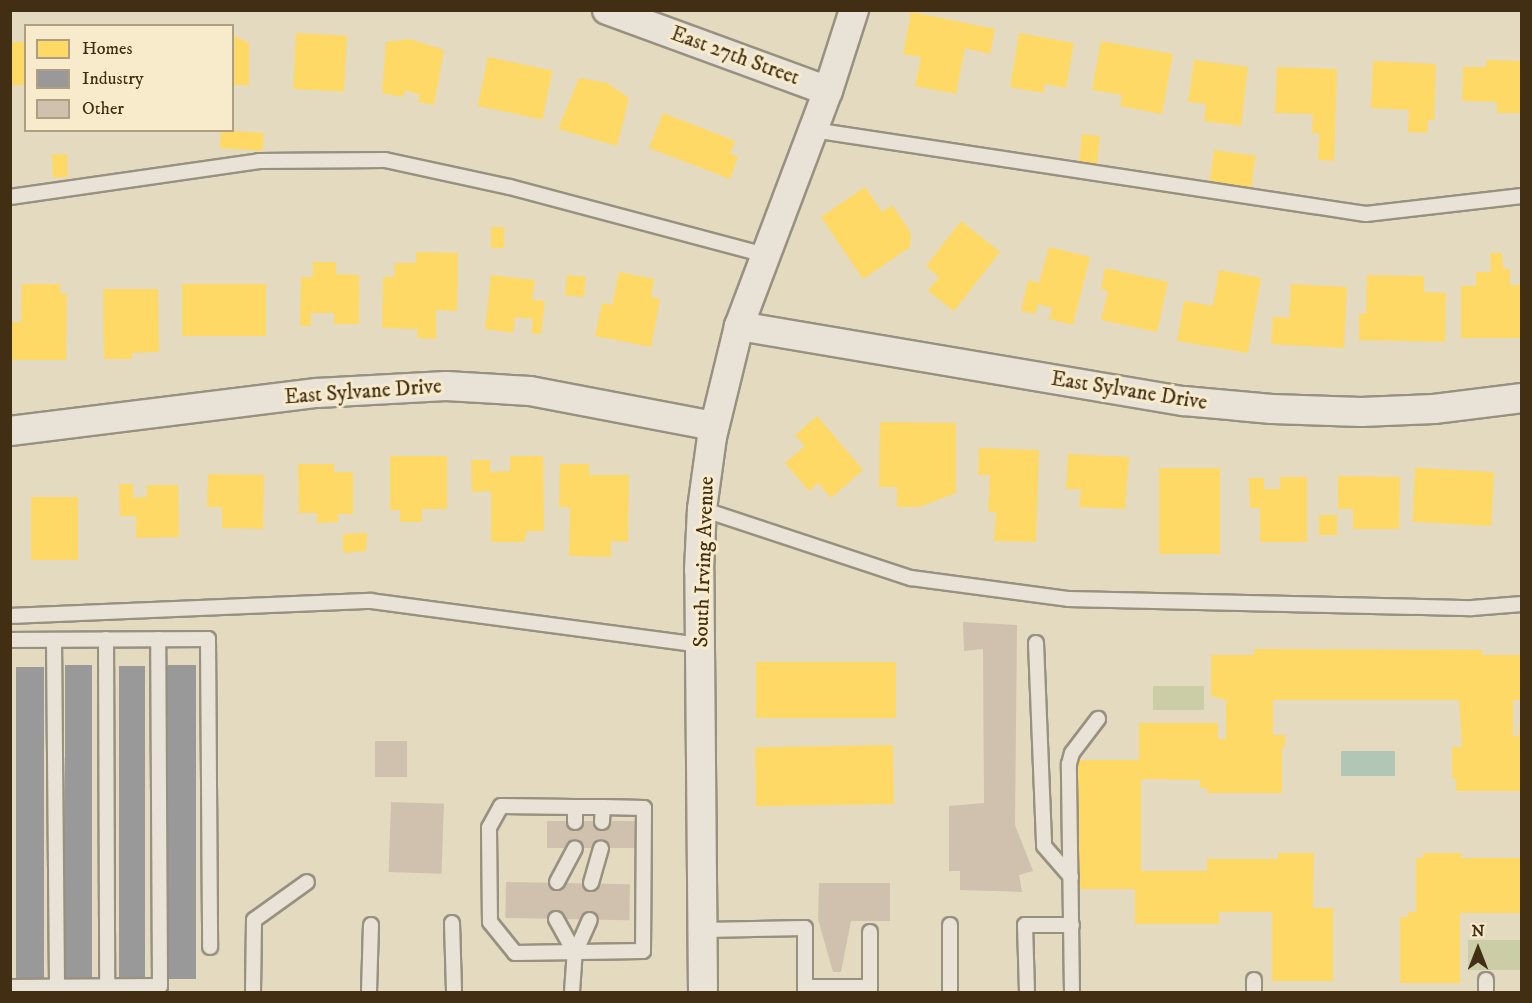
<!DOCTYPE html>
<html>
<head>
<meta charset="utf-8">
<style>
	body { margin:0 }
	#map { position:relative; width:1532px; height:1003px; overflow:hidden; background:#e3dac0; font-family:"IM FELL DW Pica",serif }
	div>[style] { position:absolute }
	.green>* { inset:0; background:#cacda5; transform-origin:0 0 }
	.water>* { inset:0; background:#b1c6b5; transform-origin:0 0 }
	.homes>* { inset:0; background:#ffd966; transform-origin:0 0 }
	.industry>* { inset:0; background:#999; transform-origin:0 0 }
	.building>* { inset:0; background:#cfc1ae; transform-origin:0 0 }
	.roads { filter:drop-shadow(2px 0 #999180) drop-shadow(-2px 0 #999180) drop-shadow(0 2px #999180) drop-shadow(0 -2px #999180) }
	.service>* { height:14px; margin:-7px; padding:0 7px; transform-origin:7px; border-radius:7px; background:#e8e3d6 }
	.minor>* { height:28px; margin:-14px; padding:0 14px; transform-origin:14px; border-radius:14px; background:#e8e3d6 }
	span { translate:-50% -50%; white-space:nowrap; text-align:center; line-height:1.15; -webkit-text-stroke:6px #f7ebcc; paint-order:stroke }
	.street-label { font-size:21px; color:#422e12 }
	.frame { position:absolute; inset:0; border:12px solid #422e12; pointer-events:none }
	.legend { position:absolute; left:24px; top:24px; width:210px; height:108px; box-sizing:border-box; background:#f7ebcc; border:2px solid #af9f82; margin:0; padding:8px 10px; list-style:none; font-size:18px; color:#422e12 }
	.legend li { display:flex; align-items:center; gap:12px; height:30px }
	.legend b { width:30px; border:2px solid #af9f82 }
	.north { position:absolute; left:1448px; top:919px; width:60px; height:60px; -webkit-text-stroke:4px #f7ebcc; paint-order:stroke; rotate:0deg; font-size:16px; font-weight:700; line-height:24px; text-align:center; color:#422e12 }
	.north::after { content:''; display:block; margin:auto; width:21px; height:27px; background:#422e12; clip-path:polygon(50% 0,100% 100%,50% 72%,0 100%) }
</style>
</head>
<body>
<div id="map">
	<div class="green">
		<div style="left:1153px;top:686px;width:51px;height:24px"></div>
		<div style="left:1521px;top:940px;width:30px;height:53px;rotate:90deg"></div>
	</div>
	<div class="water">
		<div style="left:1341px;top:751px;width:54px;height:25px"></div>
	</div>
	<div class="homes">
		<div style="clip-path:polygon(911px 12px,995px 29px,990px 54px,965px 48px,956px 94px,915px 86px,921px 57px,903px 54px)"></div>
		<div style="left:296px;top:33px;width:51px;height:56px;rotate:3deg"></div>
		<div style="clip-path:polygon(1019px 33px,1074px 43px,1066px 88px,1045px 84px,1043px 93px,1010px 87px)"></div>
		<div style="clip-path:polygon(232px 35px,249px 43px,249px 85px,232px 85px)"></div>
		<div style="clip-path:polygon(409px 39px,444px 50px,434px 105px,418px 102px,420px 95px,405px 90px,403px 97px,382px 93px,386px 42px)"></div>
		<div style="clip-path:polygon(1101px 41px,1173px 54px,1162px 114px,1120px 106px,1122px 95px,1092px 90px)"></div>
		<div style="left:10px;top:42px;width:16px;height:43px"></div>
		<div style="left:488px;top:57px;width:66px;height:50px;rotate:12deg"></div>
		<div style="clip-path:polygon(1194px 60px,1248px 67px,1241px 126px,1204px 121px,1206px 104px,1188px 102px)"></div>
		<div style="clip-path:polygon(1487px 60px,1521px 61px,1520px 113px,1497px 113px,1497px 102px,1462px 101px,1463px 67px,1486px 67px)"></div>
		<div style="clip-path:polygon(1373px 61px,1436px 64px,1434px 120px,1428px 120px,1427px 133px,1408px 132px,1409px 110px,1371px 108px)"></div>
		<div style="clip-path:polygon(1277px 67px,1337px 69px,1334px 161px,1318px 160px,1319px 133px,1312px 133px,1313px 114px,1275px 113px)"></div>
		<div style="clip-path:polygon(579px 78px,607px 83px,629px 98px,617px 146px,558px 129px)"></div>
		<div style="clip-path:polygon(663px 113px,735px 141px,730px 154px,738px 157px,730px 179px,649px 148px)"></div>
		<div style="left:221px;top:130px;width:43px;height:18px;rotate:4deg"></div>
		<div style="left:1082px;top:134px;width:18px;height:30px;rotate:6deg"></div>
		<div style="left:1214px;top:150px;width:42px;height:35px;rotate:8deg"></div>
		<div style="left:67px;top:154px;width:23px;height:15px;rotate:88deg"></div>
		<div style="clip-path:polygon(865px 187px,882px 212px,892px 205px,911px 233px,910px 247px,863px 279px,821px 217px)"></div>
		<div style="clip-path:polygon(961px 221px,1000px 252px,954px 311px,928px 291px,939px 277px,926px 266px)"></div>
		<div style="left:491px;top:227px;width:13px;height:21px"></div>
		<div style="clip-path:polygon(1049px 247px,1090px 257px,1073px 325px,1049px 319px,1052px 308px,1038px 304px,1035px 314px,1021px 311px,1028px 280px,1039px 283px)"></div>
		<div style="clip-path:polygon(416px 252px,458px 253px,457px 311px,436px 310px,436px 339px,417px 338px,418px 329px,382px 328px,383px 277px,394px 277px,395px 263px,416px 263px)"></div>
		<div style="clip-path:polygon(1490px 253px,1502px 253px,1503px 269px,1510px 269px,1510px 285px,1522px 285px,1522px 338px,1461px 338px,1461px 286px,1476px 286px,1476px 272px,1491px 272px)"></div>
		<div style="clip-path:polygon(313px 262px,336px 262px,336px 274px,359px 275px,359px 324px,334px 324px,334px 313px,311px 313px,311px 326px,300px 326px,301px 277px,313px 277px)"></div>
		<div style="clip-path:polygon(1105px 268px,1168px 282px,1157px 332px,1101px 320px,1108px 291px,1101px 289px)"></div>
		<div style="clip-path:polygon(1219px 270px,1261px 278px,1248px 353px,1177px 341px,1184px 301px,1213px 306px)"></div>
		<div style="clip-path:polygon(619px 272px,654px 279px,651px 297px,660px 299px,651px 347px,595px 336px,602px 303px,612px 305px)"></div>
		<div style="clip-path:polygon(491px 275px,535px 280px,532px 300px,545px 301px,541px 334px,531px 333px,533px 319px,515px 317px,513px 333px,485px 329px)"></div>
		<div style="left:567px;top:275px;width:19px;height:20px;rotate:6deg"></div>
		<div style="clip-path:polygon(1367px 275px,1424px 276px,1424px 292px,1446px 293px,1445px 342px,1359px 340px,1359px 314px,1366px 314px)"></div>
		<div style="clip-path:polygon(22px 284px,60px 284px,60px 293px,67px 294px,66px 360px,10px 360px,10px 322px,21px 322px)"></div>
		<div style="left:266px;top:284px;width:52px;height:84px;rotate:90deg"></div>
		<div style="clip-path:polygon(1291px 284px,1347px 287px,1344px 348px,1271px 344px,1273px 317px,1289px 318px)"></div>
		<div style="clip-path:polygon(103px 289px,158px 289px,159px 352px,132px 353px,132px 359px,104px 359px)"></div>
		<div style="clip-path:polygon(817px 416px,863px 470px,831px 498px,818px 483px,809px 491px,785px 463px,805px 446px,795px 435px)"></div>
		<div style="clip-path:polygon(880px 422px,956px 423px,956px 493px,919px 507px,897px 507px,897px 487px,879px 487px)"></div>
		<div style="clip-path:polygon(979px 448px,1039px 450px,1036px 542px,994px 541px,996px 512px,988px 511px,990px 475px,978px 475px)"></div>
		<div style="clip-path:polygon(1068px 454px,1129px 457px,1125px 509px,1079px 507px,1081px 489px,1066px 489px)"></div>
		<div style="clip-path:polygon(390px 456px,447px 456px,447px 509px,422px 509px,422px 522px,400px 522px,400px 510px,390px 510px)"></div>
		<div style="clip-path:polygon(510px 456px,543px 456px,544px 531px,527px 531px,524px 542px,491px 542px,491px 491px,472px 492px,471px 460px,490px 460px,490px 472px,510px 471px)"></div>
		<div style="clip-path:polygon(298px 464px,334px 464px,334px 472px,353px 472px,353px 514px,338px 514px,338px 522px,317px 523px,317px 513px,299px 513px)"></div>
		<div style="clip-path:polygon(560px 464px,589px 464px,589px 475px,629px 475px,628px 542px,611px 541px,611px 557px,569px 556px,570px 507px,559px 507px)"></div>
		<div style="left:1159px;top:468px;width:61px;height:86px"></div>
		<div style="left:1494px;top:472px;width:54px;height:79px;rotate:93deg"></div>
		<div style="clip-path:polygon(208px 474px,264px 475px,263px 529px,222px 528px,222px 507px,207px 507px)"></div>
		<div style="clip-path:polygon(1338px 476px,1400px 477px,1399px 529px,1353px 529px,1353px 509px,1338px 509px)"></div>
		<div style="clip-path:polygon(1280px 477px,1307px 477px,1307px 542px,1260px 542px,1260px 508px,1250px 508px,1249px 478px,1264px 478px,1264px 489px,1280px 489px)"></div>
		<div style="clip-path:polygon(119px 484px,133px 484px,133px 498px,147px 497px,147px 485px,178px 485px,179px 537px,136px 538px,136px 516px,120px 516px)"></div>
		<div style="left:31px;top:497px;width:47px;height:63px"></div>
		<div style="left:1319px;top:515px;width:18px;height:20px"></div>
		<div style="clip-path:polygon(367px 533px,366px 551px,343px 553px,343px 534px)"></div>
		<div style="clip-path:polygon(1254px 649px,1482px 650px,1482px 655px,1522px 655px,1522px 700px,1513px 700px,1513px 736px,1519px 736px,1519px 724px,1522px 724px,1522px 791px,1456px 791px,1456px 779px,1452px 779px,1452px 747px,1462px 747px,1459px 700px,1273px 700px,1273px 735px,1285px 735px,1285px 747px,1282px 747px,1282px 793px,1207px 793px,1207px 788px,1200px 788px,1200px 780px,1141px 779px,1141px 871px,1207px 871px,1207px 859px,1278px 859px,1278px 853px,1314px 853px,1313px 908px,1333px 908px,1333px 981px,1272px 981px,1272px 912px,1219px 912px,1219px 924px,1135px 924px,1135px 889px,1077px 889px,1077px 760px,1139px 760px,1139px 723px,1218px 723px,1218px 739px,1226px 739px,1226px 700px,1211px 696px,1211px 655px,1254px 655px)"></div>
		<div style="left:756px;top:662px;width:140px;height:56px"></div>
		<div style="left:893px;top:745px;width:59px;height:138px;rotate:89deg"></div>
		<div style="clip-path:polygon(1423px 853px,1461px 853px,1461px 858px,1522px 858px,1522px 913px,1460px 913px,1460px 983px,1400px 983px,1400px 917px,1408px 917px,1408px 912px,1416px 912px,1416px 858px,1423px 858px)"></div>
	</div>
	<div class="industry">
		<div style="left:92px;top:665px;width:313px;height:27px;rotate:90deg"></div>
		<div style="left:167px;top:665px;width:29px;height:314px"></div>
		<div style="left:119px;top:666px;width:26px;height:314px"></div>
		<div style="left:16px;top:667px;width:28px;height:311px"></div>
	</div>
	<div class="building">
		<div style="clip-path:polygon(963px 622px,1017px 625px,1015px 825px,1033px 871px,1019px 875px,1022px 892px,960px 890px,960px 871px,949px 871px,949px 806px,984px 803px,983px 649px,964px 651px)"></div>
		<div style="left:375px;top:741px;width:32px;height:36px"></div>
		<div style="left:391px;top:802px;width:53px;height:70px;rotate:2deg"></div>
		<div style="left:635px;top:821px;width:27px;height:88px;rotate:90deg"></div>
		<div style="left:506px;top:882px;width:124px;height:36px;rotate:1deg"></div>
		<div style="clip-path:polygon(819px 883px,890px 883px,890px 921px,851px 921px,841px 972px,833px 972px,818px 919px)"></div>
	</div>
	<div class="roads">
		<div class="service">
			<div style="left:813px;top:130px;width:559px;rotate:8.64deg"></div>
			<div style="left:1366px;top:214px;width:157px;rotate:-6.6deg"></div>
			<div style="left:10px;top:197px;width:252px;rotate:-8.2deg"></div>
			<div style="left:259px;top:161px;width:126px;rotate:-0.5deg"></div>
			<div style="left:385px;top:160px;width:128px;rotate:12.2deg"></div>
			<div style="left:510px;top:187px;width:265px;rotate:14.9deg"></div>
			<div style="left:702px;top:509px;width:220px;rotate:18.3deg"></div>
			<div style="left:911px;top:578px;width:158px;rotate:7.6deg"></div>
			<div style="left:1068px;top:599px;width:404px;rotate:1.3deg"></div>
			<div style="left:1472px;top:608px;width:50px;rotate:-4.6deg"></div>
			<div style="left:10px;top:616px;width:361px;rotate:-2.4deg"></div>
			<div style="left:371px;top:601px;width:332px;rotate:7.6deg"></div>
			<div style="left:106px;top:639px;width:348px;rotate:89.8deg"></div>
			<div style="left:10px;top:640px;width:198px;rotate:-0.3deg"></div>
			<div style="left:208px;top:639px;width:308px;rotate:89.6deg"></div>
			<div style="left:54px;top:640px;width:347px;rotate:89.5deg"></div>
			<div style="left:1036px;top:643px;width:203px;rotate:87.7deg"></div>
			<div style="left:1044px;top:846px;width:41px;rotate:48.9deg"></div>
			<div style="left:575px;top:807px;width:28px"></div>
			<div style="left:575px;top:822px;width:15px;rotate:-90deg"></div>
			<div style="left:575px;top:807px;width:74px;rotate:-179.2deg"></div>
			<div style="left:501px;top:806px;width:25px;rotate:119deg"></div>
			<div style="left:489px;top:828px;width:94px;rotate:89.4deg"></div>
			<div style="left:490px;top:922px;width:40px;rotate:51deg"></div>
			<div style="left:515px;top:953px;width:128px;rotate:-0.9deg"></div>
			<div style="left:643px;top:951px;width:143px;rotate:-89.6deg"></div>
			<div style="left:644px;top:808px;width:41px;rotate:-178.6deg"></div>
			<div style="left:603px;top:807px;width:15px;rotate:94deg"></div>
			<div style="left:557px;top:882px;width:38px;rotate:-62deg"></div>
			<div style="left:591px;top:883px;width:36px;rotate:-74deg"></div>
			<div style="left:556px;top:919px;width:39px;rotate:61deg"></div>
			<div style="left:452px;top:923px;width:69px;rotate:88.3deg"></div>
			<div style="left:703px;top:930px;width:102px;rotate:-1.1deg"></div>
			<div style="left:805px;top:928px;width:59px;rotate:90deg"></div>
			<div style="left:870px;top:932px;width:60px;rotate:90deg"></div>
			<div style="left:1254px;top:980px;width:12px;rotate:90deg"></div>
			<div style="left:1486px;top:980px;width:12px;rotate:90deg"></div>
			<div style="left:10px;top:987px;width:150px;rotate:-0.4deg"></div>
			<div style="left:160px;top:986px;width:347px;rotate:-90.3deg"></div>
			<div style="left:253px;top:992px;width:72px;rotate:-89.2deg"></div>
			<div style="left:254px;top:920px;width:65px;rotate:-35.6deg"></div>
			<div style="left:369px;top:992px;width:67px;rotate:-88.3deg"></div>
			<div style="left:572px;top:992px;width:39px;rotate:-86deg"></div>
			<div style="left:575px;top:953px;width:36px;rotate:-66deg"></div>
			<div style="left:805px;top:992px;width:5px;rotate:-90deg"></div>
			<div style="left:805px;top:987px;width:65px"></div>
			<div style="left:950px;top:992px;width:67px;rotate:-90deg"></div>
			<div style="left:1027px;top:992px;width:67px;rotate:-91.7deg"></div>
			<div style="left:1025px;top:925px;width:47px"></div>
			<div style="left:1072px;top:992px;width:228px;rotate:-90.8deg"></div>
			<div style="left:1069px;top:764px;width:11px;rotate:-75deg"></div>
			<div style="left:1072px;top:753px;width:43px;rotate:-52.6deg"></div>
		</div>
		<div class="minor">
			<div style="left:607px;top:10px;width:235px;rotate:20.1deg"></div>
			<div style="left:739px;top:326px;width:451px;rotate:9.6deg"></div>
			<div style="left:1184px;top:401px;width:88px;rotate:5.2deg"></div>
			<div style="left:1272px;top:409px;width:89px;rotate:1.9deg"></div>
			<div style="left:1361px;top:412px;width:73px;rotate:-2.4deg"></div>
			<div style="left:1434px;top:409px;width:89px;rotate:-7.1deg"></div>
			<div style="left:10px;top:431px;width:309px;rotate:-7.1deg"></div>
			<div style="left:317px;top:393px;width:129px;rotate:-3.1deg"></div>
			<div style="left:446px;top:386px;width:84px;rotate:3.4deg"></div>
			<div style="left:530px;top:391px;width:187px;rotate:10.8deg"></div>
			<div style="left:703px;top:992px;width:422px;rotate:-90.5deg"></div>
			<div style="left:699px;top:570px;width:61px;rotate:-87.2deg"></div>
			<div style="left:702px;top:509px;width:73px;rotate:-82.1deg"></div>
			<div style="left:712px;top:437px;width:114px;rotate:-76.3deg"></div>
			<div style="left:739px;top:326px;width:251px;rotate:-69.3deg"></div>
			<div style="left:828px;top:91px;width:85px;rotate:-72.2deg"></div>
		</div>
	</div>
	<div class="street-label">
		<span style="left:735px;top:56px;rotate:20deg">East 27th Street</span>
		<span style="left:1129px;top:391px;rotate:9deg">East Sylvane Drive</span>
		<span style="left:363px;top:392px;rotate:-4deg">East Sylvane Drive</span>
		<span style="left:704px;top:562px;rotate:-88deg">South Irving Avenue</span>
	</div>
	<div class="frame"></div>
	<ul class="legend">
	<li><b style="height:16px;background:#ffd966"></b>Homes</li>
	<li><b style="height:16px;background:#999"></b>Industry</li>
	<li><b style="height:16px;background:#cfc1ae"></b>Other</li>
	</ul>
	<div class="north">N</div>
</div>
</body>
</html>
